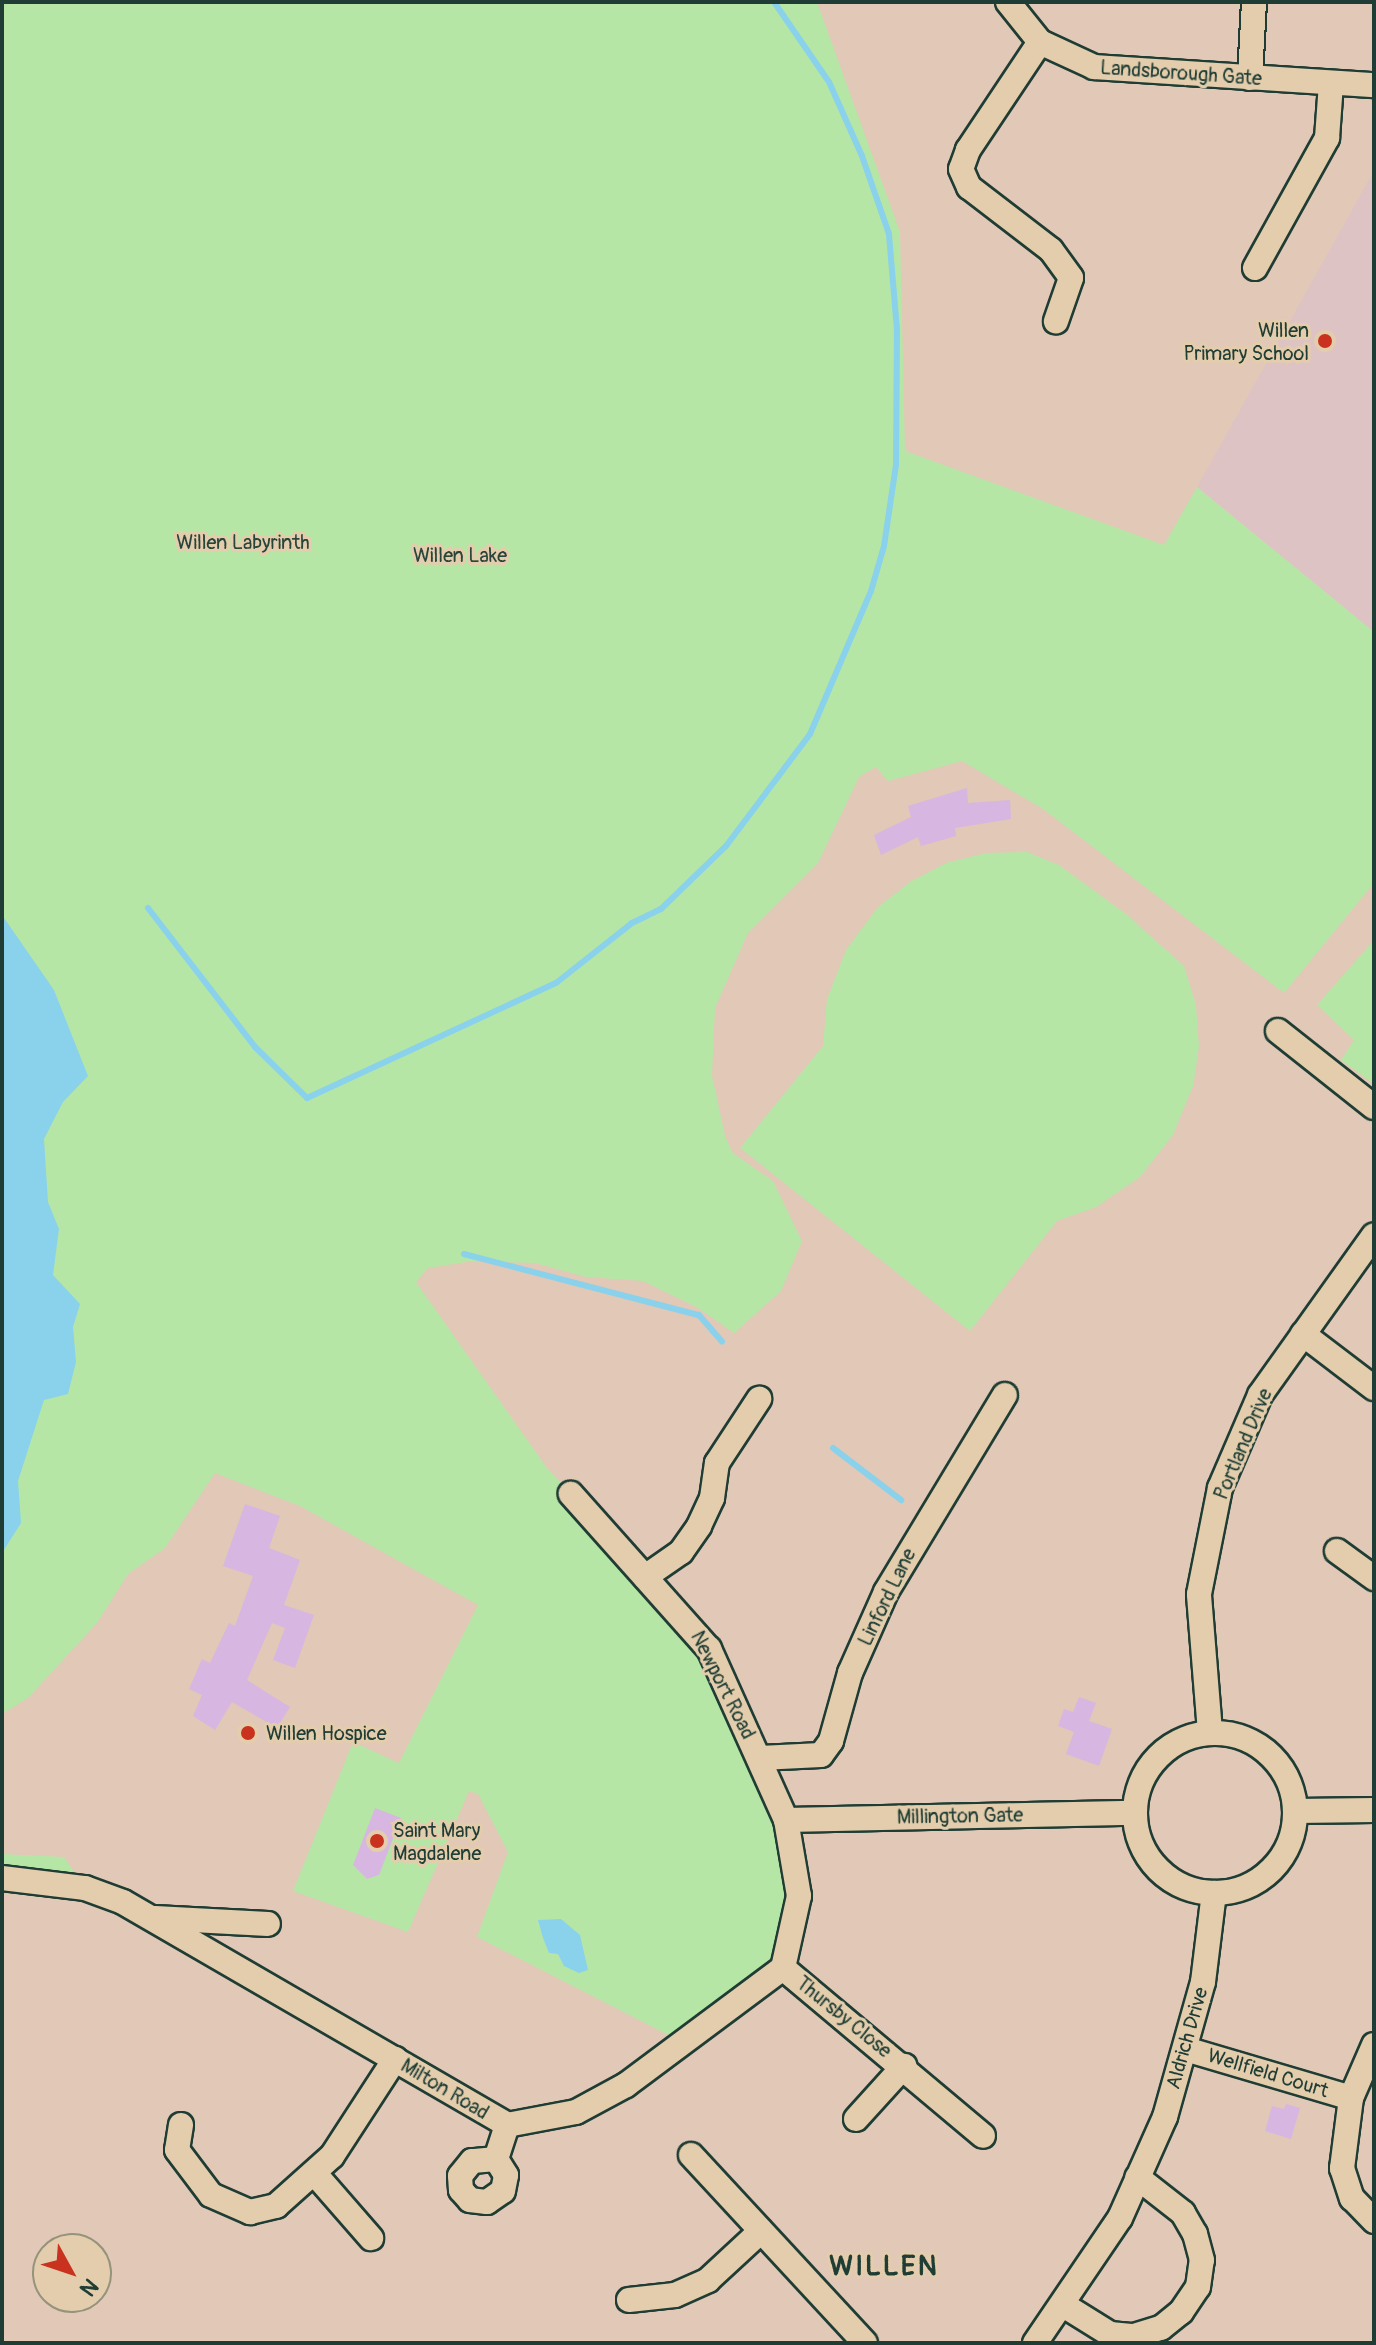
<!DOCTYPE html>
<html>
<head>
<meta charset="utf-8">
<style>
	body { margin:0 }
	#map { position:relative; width:1376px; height:2345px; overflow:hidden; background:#e1c8b7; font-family:Pangolin,sans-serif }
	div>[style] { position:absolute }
	.built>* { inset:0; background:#dec3c4 }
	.green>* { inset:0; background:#b6e6a6 }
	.water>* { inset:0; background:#8ad1ec }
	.stream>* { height:6px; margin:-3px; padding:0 3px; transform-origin:3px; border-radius:3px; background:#8ad1ec }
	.building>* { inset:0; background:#d7b6e1 }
	.roads { filter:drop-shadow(2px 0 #1f3d34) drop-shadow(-2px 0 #1f3d34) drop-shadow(0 2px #1f3d34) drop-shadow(0 -2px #1f3d34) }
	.minor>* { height:24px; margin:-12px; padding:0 12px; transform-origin:12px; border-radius:12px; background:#e4cdac }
	.minor>.ring { margin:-12px; padding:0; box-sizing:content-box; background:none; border:24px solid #e4cdac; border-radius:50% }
	.dots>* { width:22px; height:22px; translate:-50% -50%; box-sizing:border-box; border:4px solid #e4cdac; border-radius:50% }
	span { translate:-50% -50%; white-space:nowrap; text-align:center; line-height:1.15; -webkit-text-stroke:6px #e4cdac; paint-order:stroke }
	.street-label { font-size:20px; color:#1f3d34 }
	.poi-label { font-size:20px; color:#1f3d34 }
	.right { translate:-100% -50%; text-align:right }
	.left { translate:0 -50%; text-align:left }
	.park-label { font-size:20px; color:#27453a }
	.district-label { font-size:28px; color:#1f3d34; font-weight:700; letter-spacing:2px }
	.frame { position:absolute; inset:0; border:4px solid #1f3d34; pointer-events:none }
	.north { position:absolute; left:32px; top:2233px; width:80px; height:80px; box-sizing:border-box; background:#e4cdac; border:2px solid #95937c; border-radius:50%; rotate:130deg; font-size:22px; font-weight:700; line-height:32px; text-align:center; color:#1f3d34 }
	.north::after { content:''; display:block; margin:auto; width:28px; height:36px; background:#c8321e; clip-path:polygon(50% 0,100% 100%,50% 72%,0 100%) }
</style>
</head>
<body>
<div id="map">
	<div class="built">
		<div style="clip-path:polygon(1374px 171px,1374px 632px,1197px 487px)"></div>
	</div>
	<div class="green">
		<div style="clip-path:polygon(2px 2px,817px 2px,900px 232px,905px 451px,1164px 545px,1197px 487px,1374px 632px,1374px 883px,1284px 993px,1043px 809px,962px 761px,888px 781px,876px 767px,859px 777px,818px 863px,748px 933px,715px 1008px,712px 1075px,725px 1136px,733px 1153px,773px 1181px,802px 1241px,781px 1291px,734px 1333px,698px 1308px,643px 1281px,586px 1277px,535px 1263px,473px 1261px,428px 1268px,416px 1282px,547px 1468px,667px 1596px,760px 1758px,799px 1896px,783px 1968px,684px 2043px,477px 1937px,508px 1852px,478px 1794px,469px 1791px,408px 1932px,293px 1891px,353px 1742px,399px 1763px,478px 1605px,300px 1506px,215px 1473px,165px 1548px,128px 1574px,97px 1623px,28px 1698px,2px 1714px)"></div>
		<div style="clip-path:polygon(1027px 852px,1059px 865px,1126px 914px,1184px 966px,1196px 1005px,1199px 1046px,1193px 1086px,1173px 1135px,1140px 1177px,1096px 1207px,1057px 1221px,970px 1331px,740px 1148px,823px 1046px,827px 999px,846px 950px,878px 907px,910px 882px,946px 863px,986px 853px)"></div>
		<div style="clip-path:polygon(1374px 940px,1374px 1084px,1341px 1060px,1354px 1040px,1317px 1005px)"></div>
		<div style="clip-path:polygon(2px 1854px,64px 1857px,85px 1888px,2px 1878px)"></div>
	</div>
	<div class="water">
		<div style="clip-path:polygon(2px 915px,54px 990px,88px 1076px,63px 1102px,44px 1139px,48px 1202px,59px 1229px,53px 1275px,80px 1304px,73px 1327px,76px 1362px,68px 1394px,44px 1400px,18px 1481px,21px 1523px,2px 1553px)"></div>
		<div style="clip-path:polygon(561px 1919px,580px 1935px,588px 1970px,579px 1973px,564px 1966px,558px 1954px,549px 1953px,543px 1938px,538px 1920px)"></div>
	</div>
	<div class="stream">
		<div style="left:148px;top:908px;width:175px;rotate:52.4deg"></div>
		<div style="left:255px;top:1047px;width:73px;rotate:44.4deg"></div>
		<div style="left:307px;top:1098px;width:274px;rotate:-24.8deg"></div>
		<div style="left:556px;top:983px;width:97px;rotate:-38.3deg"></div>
		<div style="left:632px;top:923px;width:32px;rotate:-26deg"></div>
		<div style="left:661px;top:909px;width:91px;rotate:-44.1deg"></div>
		<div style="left:726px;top:846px;width:140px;rotate:-53.1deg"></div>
		<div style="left:810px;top:734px;width:155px;rotate:-66.9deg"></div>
		<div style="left:871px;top:591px;width:47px;rotate:-73.9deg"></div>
		<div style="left:884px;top:546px;width:82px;rotate:-81.6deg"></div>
		<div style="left:896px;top:465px;width:135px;rotate:-89.6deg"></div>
		<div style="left:897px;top:330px;width:96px;rotate:-94.8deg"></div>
		<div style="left:889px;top:234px;width:83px;rotate:-109.1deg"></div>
		<div style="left:862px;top:156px;width:81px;rotate:-114deg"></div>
		<div style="left:829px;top:82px;width:97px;rotate:-124.5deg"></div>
		<div style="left:464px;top:1254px;width:243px;rotate:14.6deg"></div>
		<div style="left:699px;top:1315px;width:35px;rotate:49deg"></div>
		<div style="left:833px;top:1448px;width:86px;rotate:37.4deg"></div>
	</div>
	<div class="building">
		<div style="clip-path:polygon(967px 788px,968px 803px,1010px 800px,1011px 819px,955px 828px,956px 836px,921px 846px,918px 837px,881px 855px,874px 835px,911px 817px,908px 806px)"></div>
		<div style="clip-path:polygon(245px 1504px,280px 1516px,269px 1548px,300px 1560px,284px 1605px,314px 1615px,295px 1668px,273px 1660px,285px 1628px,272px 1623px,247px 1680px,290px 1707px,277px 1728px,232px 1702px,215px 1730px,193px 1716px,202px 1695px,189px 1689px,202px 1659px,210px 1663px,229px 1623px,235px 1626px,253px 1576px,223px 1566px)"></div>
		<div style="clip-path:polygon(1079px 1697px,1096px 1703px,1089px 1721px,1112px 1729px,1099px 1766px,1066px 1754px,1074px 1732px,1058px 1726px,1064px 1709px,1073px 1712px)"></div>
		<div style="clip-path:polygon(375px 1808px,401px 1818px,379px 1875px,367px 1879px,353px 1865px)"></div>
		<div style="clip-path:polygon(1286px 2104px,1300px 2108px,1291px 2139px,1265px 2131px,1272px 2106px,1284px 2109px)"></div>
	</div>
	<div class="roads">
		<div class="minor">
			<div style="left:1008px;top:2px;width:51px;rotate:51.3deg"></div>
			<div style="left:1040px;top:42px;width:60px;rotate:24.8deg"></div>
			<div style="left:1094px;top:67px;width:281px;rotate:3.7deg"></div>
			<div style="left:1040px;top:42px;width:130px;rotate:123.7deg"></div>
			<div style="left:968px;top:150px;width:20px;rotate:110deg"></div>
			<div style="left:961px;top:169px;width:20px;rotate:66deg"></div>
			<div style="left:969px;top:187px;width:103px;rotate:37.5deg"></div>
			<div style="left:1051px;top:250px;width:34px;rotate:54deg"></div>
			<div style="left:1071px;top:278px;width:46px;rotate:109.2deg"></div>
			<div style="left:1250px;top:78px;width:76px;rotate:-87deg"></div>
			<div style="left:1255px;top:268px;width:149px;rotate:-61deg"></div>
			<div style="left:1327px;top:138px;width:54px;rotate:-85.8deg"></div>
			<div style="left:1278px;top:1031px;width:122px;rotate:38.4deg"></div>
			<div style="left:1303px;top:1334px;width:89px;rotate:37.3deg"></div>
			<div style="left:1337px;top:1551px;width:46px;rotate:36.1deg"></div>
			<div style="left:645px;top:1577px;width:44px;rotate:-34.8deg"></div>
			<div style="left:681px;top:1552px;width:32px;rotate:-55deg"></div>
			<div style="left:699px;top:1526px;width:31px;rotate:-65deg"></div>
			<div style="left:712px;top:1498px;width:35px;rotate:-82deg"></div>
			<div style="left:717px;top:1463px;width:77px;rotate:-56.7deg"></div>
			<div style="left:1210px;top:1732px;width:138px;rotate:-94.6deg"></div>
			<div style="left:1199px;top:1594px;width:108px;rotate:-78.8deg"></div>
			<div style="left:1220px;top:1488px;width:101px;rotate:-66.7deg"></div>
			<div style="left:1260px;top:1395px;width:196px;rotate:-54.5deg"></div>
			<div class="ring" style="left:1135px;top:1733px;width:136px;height:136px"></div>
			<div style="left:760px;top:1758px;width:61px;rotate:-2.8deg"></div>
			<div style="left:821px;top:1755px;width:17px;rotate:-54deg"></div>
			<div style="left:831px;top:1741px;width:71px;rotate:-74.4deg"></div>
			<div style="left:850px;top:1673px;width:89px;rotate:-66deg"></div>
			<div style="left:886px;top:1592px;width:230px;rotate:-58.9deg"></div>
			<div style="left:1296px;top:1811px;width:78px;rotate:-0.7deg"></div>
			<div style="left:786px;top:1820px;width:348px;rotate:-1.2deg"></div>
			<div style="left:2px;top:1878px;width:84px;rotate:6.9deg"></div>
			<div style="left:85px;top:1888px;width:40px;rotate:20.2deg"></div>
			<div style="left:123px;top:1902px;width:444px;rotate:30.1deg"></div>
			<div style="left:507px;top:2125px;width:70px;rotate:-10.7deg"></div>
			<div style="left:576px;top:2112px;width:57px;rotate:-28.4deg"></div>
			<div style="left:626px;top:2085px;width:196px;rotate:-36.7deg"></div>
			<div style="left:783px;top:1968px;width:74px;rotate:-77.5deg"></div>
			<div style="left:799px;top:1896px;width:77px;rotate:-99.7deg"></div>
			<div style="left:786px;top:1820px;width:188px;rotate:-114.2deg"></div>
			<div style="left:709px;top:1649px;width:208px;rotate:-131.7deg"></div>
			<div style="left:155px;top:1918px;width:113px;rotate:3deg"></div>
			<div style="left:783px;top:1968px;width:261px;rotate:40deg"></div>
			<div style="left:1374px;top:2045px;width:58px;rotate:113.5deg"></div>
			<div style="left:1351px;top:2098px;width:71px;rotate:97.3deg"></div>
			<div style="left:1342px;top:2168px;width:32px;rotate:72deg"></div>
			<div style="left:1352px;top:2198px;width:32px;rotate:46deg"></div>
			<div style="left:1185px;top:2049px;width:173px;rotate:16.4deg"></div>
			<div style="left:856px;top:2119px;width:72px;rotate:-47.8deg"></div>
			<div style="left:181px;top:2125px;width:25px;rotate:99deg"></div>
			<div style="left:177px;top:2150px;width:56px;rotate:52.9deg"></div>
			<div style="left:211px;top:2195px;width:43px;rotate:23.6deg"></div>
			<div style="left:250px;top:2212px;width:27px;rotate:-13deg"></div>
			<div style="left:276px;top:2206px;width:75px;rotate:-41.8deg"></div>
			<div style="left:332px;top:2156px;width:116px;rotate:-57deg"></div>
			<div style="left:691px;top:2155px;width:256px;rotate:47.2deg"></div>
			<div style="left:496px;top:2159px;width:24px;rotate:175deg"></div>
			<div style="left:472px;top:2161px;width:19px;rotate:129deg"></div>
			<div style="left:460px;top:2176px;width:14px;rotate:86deg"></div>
			<div style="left:461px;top:2190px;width:13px;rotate:48deg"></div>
			<div style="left:470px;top:2200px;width:17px;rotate:7deg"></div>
			<div style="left:487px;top:2202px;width:19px;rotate:-35deg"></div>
			<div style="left:503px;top:2191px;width:16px;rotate:-79deg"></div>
			<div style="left:506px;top:2175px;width:19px;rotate:-122deg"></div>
			<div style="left:496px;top:2159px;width:36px;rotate:-72deg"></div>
			<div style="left:316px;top:2175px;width:84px;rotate:48.9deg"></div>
			<div style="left:629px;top:2300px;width:46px;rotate:-6.2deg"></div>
			<div style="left:675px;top:2295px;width:36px;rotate:-24deg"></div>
			<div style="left:708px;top:2280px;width:72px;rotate:-42.8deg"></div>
			<div style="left:1065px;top:2306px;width:53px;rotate:31.9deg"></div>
			<div style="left:1110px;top:2334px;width:24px;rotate:5deg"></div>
			<div style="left:1134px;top:2336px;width:28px;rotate:-17deg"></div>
			<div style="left:1161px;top:2328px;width:26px;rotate:-39deg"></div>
			<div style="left:1181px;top:2312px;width:30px;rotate:-56deg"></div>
			<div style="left:1198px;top:2287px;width:27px;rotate:-82deg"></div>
			<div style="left:1202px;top:2260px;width:27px;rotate:-105deg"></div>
			<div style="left:1195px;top:2234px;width:24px;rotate:-120deg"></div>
			<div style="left:1183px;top:2213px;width:58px;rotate:-142deg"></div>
			<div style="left:1035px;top:2343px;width:151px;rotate:-55.8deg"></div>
			<div style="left:1120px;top:2218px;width:111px;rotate:-66deg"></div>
			<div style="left:1165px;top:2117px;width:140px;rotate:-74.3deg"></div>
			<div style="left:1203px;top:1982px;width:90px;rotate:-83deg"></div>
		</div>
	</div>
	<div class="dots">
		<div style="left:1325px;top:341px;background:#c8321e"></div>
		<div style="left:248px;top:1733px;background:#c8321e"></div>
		<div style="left:377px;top:1841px;background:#c8321e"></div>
	</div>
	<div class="street-label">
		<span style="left:1181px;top:73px;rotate:4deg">Landsborough Gate</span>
		<span style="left:1243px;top:1444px;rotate:-67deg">Portland Drive</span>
		<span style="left:887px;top:1597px;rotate:-64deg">Linford Lane</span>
		<span style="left:723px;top:1685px;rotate:63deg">Newport Road</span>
		<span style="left:960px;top:1816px;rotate:-1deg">Millington Gate</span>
		<span style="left:844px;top:2017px;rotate:39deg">Thursby Close</span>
		<span style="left:1187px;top:2038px;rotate:-74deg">Aldrich Drive</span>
		<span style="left:1268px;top:2073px;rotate:17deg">Wellfield Court</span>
		<span style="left:445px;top:2089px;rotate:31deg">Milton Road</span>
	</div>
	<div class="poi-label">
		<span class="right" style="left:1309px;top:342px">Willen<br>Primary School</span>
		<span class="left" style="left:266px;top:1733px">Willen Hospice</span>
		<span class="left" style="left:393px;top:1842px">Saint Mary<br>Magdalene</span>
	</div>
	<div class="park-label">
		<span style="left:243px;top:542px">Willen Labyrinth</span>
		<span style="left:460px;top:555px">Willen Lake</span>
	</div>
	<div class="district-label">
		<span style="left:884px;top:2267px">WILLEN</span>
	</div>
	<div class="frame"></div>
	<div class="north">N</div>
</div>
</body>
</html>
